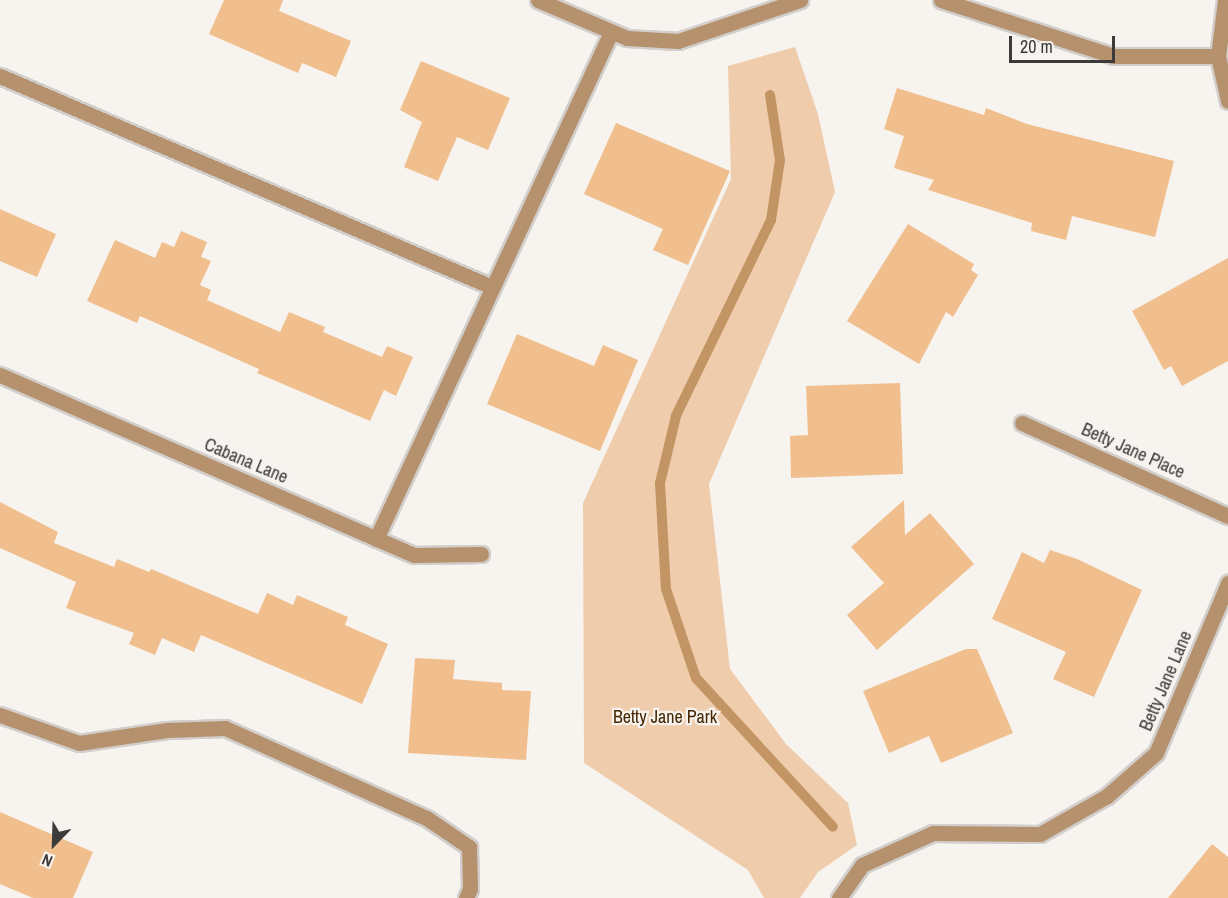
<!DOCTYPE html>
<html>
<head>
<meta charset="utf-8">
<style>
	body { margin:0 }
	#map { position:relative; width:1228px; height:898px; overflow:hidden; background:#f7f3ef; font-family:"Archivo Narrow",sans-serif }
	div>[style] { position:absolute }
	.green>* { inset:0; background:#efcdac }
	.stream>* { height:10px; margin:-5px; padding:0 5px; transform-origin:5px; border-radius:5px; background:#c39564 }
	.building>* { inset:0; background:#f0bf8d }
	.roads { filter:drop-shadow(2px 0 #d2cecb) drop-shadow(-2px 0 #d2cecb) drop-shadow(0 2px #d2cecb) drop-shadow(0 -2px #d2cecb) }
	.minor>* { height:15px; margin:-7.5px; padding:0 7.5px; transform-origin:7.5px; border-radius:7.5px; background:#b5916d }
	span { translate:-50% -50%; white-space:nowrap; text-align:center; line-height:1.15; -webkit-text-stroke:4.5px #f7f3ef; paint-order:stroke }
	.street-label { font-size:18px; color:#3c3b39 }
	.park-label { font-size:18px; color:#452600 }
	.north { position:absolute; left:24px; top:814px; width:60px; height:60px; -webkit-text-stroke:4px #f7f3ef; paint-order:stroke; rotate:203deg; font-size:16px; font-weight:700; line-height:24px; text-align:center; color:#3c3b39 }
	.north::after { content:''; display:block; margin:auto; width:21px; height:27px; background:#3c3b39; clip-path:polygon(50% 0,100% 100%,50% 72%,0 100%) }
	.scale { position:absolute; left:1009px; top:36px; width:106px; height:27px; box-sizing:border-box; border:3px solid #3c3b39; border-top:0; padding-left:8px; font-size:18px; line-height:21px; white-space:nowrap; color:#3c3b39; -webkit-text-stroke:4px #f7f3ef; paint-order:stroke }
</style>
</head>
<body>
<div id="map">
	<div class="green">
		<div style="clip-path:polygon(795px 47px,818px 114px,835px 192px,709px 484px,730px 669px,786px 744px,848px 803px,857px 845px,818px 872px,800px 898px,764px 898px,748px 870px,584px 763px,583px 503px,731px 179px,728px 66px)"></div>
	</div>
	<div class="stream">
		<div style="left:770px;top:95px;width:66px;rotate:81.3deg"></div>
		<div style="left:780px;top:160px;width:61px;rotate:98.5deg"></div>
		<div style="left:771px;top:220px;width:218px;rotate:115.9deg"></div>
		<div style="left:676px;top:416px;width:69px;rotate:103.4deg"></div>
		<div style="left:660px;top:483px;width:106px;rotate:86.8deg"></div>
		<div style="left:666px;top:589px;width:94px;rotate:71.4deg"></div>
		<div style="left:696px;top:678px;width:202px;rotate:47.4deg"></div>
	</div>
	<div class="building">
		<div style="clip-path:polygon(224px 0,283px 0,279px 11px,351px 41px,336px 77px,302px 63px,298px 73px,209px 34px)"></div>
		<div style="clip-path:polygon(421px 61px,510px 98px,488px 150px,457px 137px,438px 181px,404px 167px,422px 122px,400px 110px)"></div>
		<div style="clip-path:polygon(897px 88px,984px 115px,986px 108px,1027px 124px,1174px 161px,1155px 237px,1072px 216px,1066px 240px,1031px 231px,1032px 223px,928px 190px,934px 180px,894px 168px,904px 136px,884px 129px)"></div>
		<div style="clip-path:polygon(616px 123px,730px 171px,688px 265px,653px 250px,663px 229px,584px 194px)"></div>
		<div style="clip-path:polygon(0 209px,56px 234px,37px 277px,0 261px)"></div>
		<div style="clip-path:polygon(908px 224px,974px 264px,971px 270px,978px 275px,953px 317px,946px 312px,919px 364px,847px 321px)"></div>
		<div style="clip-path:polygon(181px 231px,207px 242px,201px 257px,211px 261px,200px 285px,211px 290px,207px 300px,280px 332px,289px 312px,325px 327px,323px 332px,382px 357px,387px 346px,413px 357px,396px 396px,384px 390px,370px 421px,257px 373px,259px 369px,140px 316px,137px 323px,87px 301px,115px 240px,155px 258px,162px 242px,174px 247px)"></div>
		<div style="clip-path:polygon(1228px 258px,1228px 361px,1182px 386px,1171px 366px,1164px 370px,1132px 311px)"></div>
		<div style="clip-path:polygon(517px 334px,594px 366px,603px 345px,638px 360px,600px 451px,487px 404px)"></div>
		<div style="clip-path:polygon(900px 383px,903px 474px,791px 478px,790px 436px,808px 435px,806px 386px)"></div>
		<div style="clip-path:polygon(904px 500px,905px 535px,930px 513px,974px 564px,877px 650px,847px 615px,884px 583px,851px 547px)"></div>
		<div style="clip-path:polygon(0 502px,58px 532px,54px 543px,114px 567px,117px 559px,149px 572px,151px 569px,258px 614px,267px 593px,293px 605px,297px 595px,348px 617px,345px 625px,388px 644px,362px 704px,201px 635px,194px 652px,162px 638px,155px 655px,129px 644px,134px 633px,66px 608px,76px 582px,0 548px)"></div>
		<div style="clip-path:polygon(1050px 550px,1077px 559px,1142px 590px,1094px 697px,1053px 679px,1066px 652px,992px 619px,1022px 552px,1044px 563px)"></div>
		<div style="clip-path:polygon(966px 649px,977px 649px,1013px 733px,941px 763px,929px 736px,889px 753px,863px 691px)"></div>
		<div style="clip-path:polygon(415px 658px,455px 660px,453px 679px,502px 683px,502px 690px,531px 691px,526px 760px,408px 753px)"></div>
		<div style="clip-path:polygon(0 812px,93px 852px,73px 898px,33px 898px,0 884px)"></div>
		<div style="clip-path:polygon(1212px 844px,1228px 857px,1228px 898px,1168px 898px)"></div>
	</div>
	<div class="roads">
		<div class="minor">
			<div style="left:538px;top:0;width:97px;rotate:23.1deg"></div>
			<div style="left:627px;top:38px;width:51px;rotate:3.4deg"></div>
			<div style="left:678px;top:41px;width:129px;rotate:-18.6deg"></div>
			<div style="left:941px;top:0;width:181px;rotate:18deg"></div>
			<div style="left:1113px;top:56px;width:105px"></div>
			<div style="left:1225px;top:0;width:56px;rotate:97.1deg"></div>
			<div style="left:1218px;top:56px;width:46px;rotate:77.5deg"></div>
			<div style="left:0;top:76px;width:535px;rotate:23.21deg"></div>
			<div style="left:0;top:375px;width:451px;rotate:23.5deg"></div>
			<div style="left:414px;top:555px;width:67px;rotate:-0.9deg"></div>
			<div style="left:1022px;top:423px;width:226px;rotate:24.3deg"></div>
			<div style="left:376px;top:539px;width:559px;rotate:-65.13deg"></div>
			<div style="left:0;top:715px;width:84px;rotate:19.5deg"></div>
			<div style="left:79px;top:743px;width:89px;rotate:-8.4deg"></div>
			<div style="left:167px;top:730px;width:58px;rotate:-2deg"></div>
			<div style="left:225px;top:728px;width:222px;rotate:24.1deg"></div>
			<div style="left:428px;top:819px;width:50px;rotate:34.3deg"></div>
			<div style="left:469px;top:847px;width:42px;rotate:88.6deg"></div>
			<div style="left:470px;top:889px;width:10px;rotate:114deg"></div>
			<div style="left:839px;top:898px;width:40px;rotate:-55.1deg"></div>
			<div style="left:862px;top:865px;width:78px;rotate:-24.3deg"></div>
			<div style="left:933px;top:833px;width:107px;rotate:0.5deg"></div>
			<div style="left:1040px;top:834px;width:77px;rotate:-29.6deg"></div>
			<div style="left:1107px;top:796px;width:65px;rotate:-41.3deg"></div>
			<div style="left:1156px;top:753px;width:185px;rotate:-67deg"></div>
		</div>
	</div>
	<div class="street-label">
		<span style="left:1133px;top:451px;rotate:24deg">Betty Jane Place</span>
		<span style="left:246px;top:461px;rotate:23deg">Cabana Lane</span>
		<span style="left:1166px;top:681px;rotate:-67deg">Betty Jane Lane</span>
	</div>
	<div class="park-label">
		<span style="left:665px;top:717px">Betty Jane Park</span>
	</div>
	<div class="north">N</div>
	<div class="scale">20 m</div>
</div>
</body>
</html>
